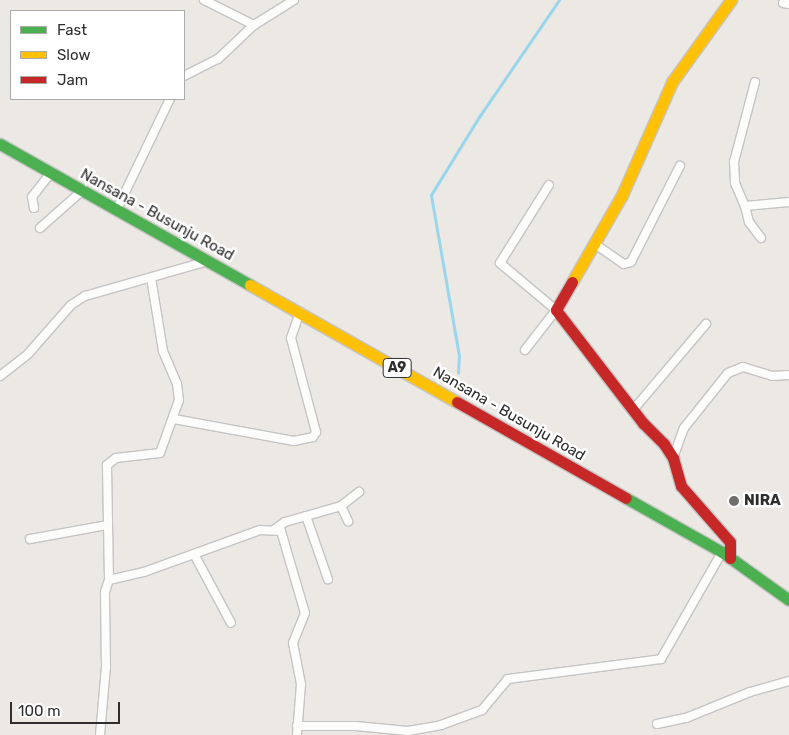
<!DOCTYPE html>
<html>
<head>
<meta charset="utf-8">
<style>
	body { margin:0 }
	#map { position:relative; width:789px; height:735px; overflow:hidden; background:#ece8e4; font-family:Rubik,sans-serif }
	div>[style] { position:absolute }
	.stream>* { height:2.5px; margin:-1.25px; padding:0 1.25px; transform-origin:1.25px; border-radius:1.25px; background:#99d6ec }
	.roads { filter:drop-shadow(1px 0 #c5c4c5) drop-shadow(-1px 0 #c5c4c5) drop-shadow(0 1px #c5c4c5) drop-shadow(0 -1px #c5c4c5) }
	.street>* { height:8px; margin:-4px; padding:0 4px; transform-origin:4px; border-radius:4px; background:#fcfcfb }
	.fast>* { height:11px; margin:-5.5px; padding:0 5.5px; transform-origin:5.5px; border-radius:5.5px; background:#4caf50 }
	.slow>* { height:11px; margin:-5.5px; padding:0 5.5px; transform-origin:5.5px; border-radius:5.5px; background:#ffc107 }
	.jam>* { height:11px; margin:-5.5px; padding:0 5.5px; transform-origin:5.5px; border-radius:5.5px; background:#c62828 }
	.dots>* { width:14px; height:14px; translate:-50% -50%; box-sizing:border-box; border:2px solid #fff; border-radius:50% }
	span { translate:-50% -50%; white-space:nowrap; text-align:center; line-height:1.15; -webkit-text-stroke:5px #fff; paint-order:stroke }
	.shield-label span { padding:1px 4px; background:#fff; border:1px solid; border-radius:4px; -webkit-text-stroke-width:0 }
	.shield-label { font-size:14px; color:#2e2e2e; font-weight:700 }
	.street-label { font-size:15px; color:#2e2e2e }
	.poi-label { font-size:15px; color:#2e2e2e; font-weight:700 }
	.left { translate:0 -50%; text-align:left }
	.legend { position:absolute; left:10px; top:10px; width:175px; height:90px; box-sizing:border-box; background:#fff; border:1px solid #ababab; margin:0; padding:6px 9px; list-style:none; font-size:15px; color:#2e2e2e }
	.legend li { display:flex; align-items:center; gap:10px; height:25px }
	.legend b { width:25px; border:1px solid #ababab }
	.scale { position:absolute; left:10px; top:702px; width:110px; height:22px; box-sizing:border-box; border:2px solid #2e2e2e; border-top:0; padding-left:6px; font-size:15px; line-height:18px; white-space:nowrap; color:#2e2e2e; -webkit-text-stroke:4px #fff; paint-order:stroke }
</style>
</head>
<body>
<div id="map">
	<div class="stream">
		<div style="left:458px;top:373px;width:17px;rotate:-87deg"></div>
		<div style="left:459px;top:356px;width:163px;rotate:-99.9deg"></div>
		<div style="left:431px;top:195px;width:92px;rotate:-58.4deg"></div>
		<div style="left:479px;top:117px;width:142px;rotate:-55.6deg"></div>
	</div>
	<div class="roads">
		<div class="street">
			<div style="left:204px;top:0;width:56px;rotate:26.6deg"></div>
			<div style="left:783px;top:3px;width:6px;rotate:9deg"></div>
			<div style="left:184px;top:76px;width:38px;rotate:-27deg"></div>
			<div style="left:218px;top:59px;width:50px;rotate:-43.4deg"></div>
			<div style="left:254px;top:25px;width:47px;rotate:-32deg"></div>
			<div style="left:755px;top:82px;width:83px;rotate:104.7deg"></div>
			<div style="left:734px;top:162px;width:21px;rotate:87deg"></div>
			<div style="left:735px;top:183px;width:25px;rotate:67deg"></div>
			<div style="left:745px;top:206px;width:44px;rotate:-5.2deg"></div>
			<div style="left:745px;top:206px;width:16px;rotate:76deg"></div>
			<div style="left:749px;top:222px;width:20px;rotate:53deg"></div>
			<div style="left:34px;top:208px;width:11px;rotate:-100deg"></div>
			<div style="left:32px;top:197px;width:31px;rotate:-52deg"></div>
			<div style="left:117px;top:209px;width:122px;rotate:-64.3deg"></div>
			<div style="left:40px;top:228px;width:57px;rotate:-41.5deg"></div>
			<div style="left:595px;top:244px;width:35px;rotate:35deg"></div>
			<div style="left:624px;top:264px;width:7px;rotate:-16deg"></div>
			<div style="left:631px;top:262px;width:108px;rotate:-63deg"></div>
			<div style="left:525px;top:350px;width:51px;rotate:-52.2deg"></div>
			<div style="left:556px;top:310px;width:73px;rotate:-140deg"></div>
			<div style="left:500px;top:263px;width:92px;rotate:-57.9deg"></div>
			<div style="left:0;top:376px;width:36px;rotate:-38deg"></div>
			<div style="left:28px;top:354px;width:65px;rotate:-48.7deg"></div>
			<div style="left:71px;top:305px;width:17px;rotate:-33deg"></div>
			<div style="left:85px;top:296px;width:128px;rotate:-15.9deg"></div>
			<div style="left:633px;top:410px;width:113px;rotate:-49.7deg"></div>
			<div style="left:174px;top:419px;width:122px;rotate:10.4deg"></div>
			<div style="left:294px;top:441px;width:19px;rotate:-12deg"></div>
			<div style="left:313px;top:437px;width:6px;rotate:-59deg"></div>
			<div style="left:316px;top:432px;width:97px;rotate:-104.9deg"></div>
			<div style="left:291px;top:338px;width:28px;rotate:-71deg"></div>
			<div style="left:673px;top:458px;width:32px;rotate:-70deg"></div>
			<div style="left:684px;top:428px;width:70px;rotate:-51.3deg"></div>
			<div style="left:728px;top:373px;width:16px;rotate:-22deg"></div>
			<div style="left:743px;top:367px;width:30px;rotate:17deg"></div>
			<div style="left:772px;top:376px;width:17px;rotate:-3deg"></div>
			<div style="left:341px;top:506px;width:17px;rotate:65deg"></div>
			<div style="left:306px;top:516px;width:67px;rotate:70.8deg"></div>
			<div style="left:275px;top:529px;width:12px;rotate:-35deg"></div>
			<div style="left:285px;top:522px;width:58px;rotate:-15.9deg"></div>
			<div style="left:341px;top:506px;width:23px;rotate:-38deg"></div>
			<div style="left:30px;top:539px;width:78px;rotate:-10.3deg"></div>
			<div style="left:194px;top:554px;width:78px;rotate:61.8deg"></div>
			<div style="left:109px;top:580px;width:36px;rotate:-13deg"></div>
			<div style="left:144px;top:572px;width:123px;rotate:-19.9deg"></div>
			<div style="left:260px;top:530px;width:21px;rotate:3deg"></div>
			<div style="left:281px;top:531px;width:85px;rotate:73.7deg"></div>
			<div style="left:305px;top:613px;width:32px;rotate:112deg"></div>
			<div style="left:293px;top:643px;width:42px;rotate:79deg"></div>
			<div style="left:301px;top:684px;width:51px;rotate:94.5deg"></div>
			<div style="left:657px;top:724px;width:30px;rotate:-12deg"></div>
			<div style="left:686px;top:718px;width:69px;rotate:-22.1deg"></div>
			<div style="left:750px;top:692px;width:41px;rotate:-15.8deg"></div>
			<div style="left:297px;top:726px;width:59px"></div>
			<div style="left:356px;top:726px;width:52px;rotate:5.5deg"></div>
			<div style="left:408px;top:731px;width:34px;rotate:-10deg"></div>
			<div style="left:441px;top:725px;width:44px;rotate:-20.1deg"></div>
			<div style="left:482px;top:710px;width:40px;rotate:-50deg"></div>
			<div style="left:508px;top:679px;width:154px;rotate:-7.4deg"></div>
			<div style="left:661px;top:659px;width:123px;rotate:-60.3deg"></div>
			<div style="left:100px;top:735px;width:68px;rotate:-85deg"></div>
			<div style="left:106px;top:667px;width:75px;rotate:-90.8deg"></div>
			<div style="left:105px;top:592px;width:13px;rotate:-72deg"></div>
			<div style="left:109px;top:580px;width:115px;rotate:-91deg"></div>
			<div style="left:107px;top:465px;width:11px;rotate:-38deg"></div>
			<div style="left:116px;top:458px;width:44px;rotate:-6.5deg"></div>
			<div style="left:160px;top:453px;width:56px;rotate:-70.3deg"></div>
			<div style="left:179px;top:400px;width:16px;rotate:-97deg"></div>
			<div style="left:177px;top:384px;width:36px;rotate:-113deg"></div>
			<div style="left:163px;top:351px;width:74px;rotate:-99.3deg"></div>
		</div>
		<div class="fast">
			<div style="left:0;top:144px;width:287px;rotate:29.4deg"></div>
			<div style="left:626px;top:498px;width:110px;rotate:29.4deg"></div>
			<div style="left:722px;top:552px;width:82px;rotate:35.6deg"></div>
		</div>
		<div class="slow">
			<div style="left:572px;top:282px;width:100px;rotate:-60.1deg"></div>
			<div style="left:622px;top:195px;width:124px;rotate:-66.1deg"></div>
			<div style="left:672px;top:82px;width:101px;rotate:-54.3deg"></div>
			<div style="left:250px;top:285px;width:238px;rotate:29.5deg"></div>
		</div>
		<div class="jam">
			<div style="left:572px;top:282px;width:32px;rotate:120deg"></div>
			<div style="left:556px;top:310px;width:143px;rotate:52.4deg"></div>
			<div style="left:643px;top:423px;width:30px;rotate:45deg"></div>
			<div style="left:664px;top:444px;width:17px;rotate:57deg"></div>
			<div style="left:673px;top:458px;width:29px;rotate:74deg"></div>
			<div style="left:681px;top:486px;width:74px;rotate:48.8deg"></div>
			<div style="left:730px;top:542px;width:16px;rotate:90deg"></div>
			<div style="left:457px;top:402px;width:194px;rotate:29.6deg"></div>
		</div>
	</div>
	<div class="dots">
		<div style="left:734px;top:501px;background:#706f6e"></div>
	</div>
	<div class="shield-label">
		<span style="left:397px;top:368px">A9</span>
	</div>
	<div class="street-label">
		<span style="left:157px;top:215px;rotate:29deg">Nansana - Busunju Road</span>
		<span style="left:509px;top:414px;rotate:30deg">Nansana - Busunju Road</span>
	</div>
	<div class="poi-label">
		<span class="left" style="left:744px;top:501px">NIRA</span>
	</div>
	<ul class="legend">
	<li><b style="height:6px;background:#4caf50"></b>Fast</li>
	<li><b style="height:6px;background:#ffc107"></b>Slow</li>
	<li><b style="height:6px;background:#c62828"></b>Jam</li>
	</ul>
	<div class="scale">100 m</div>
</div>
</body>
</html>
